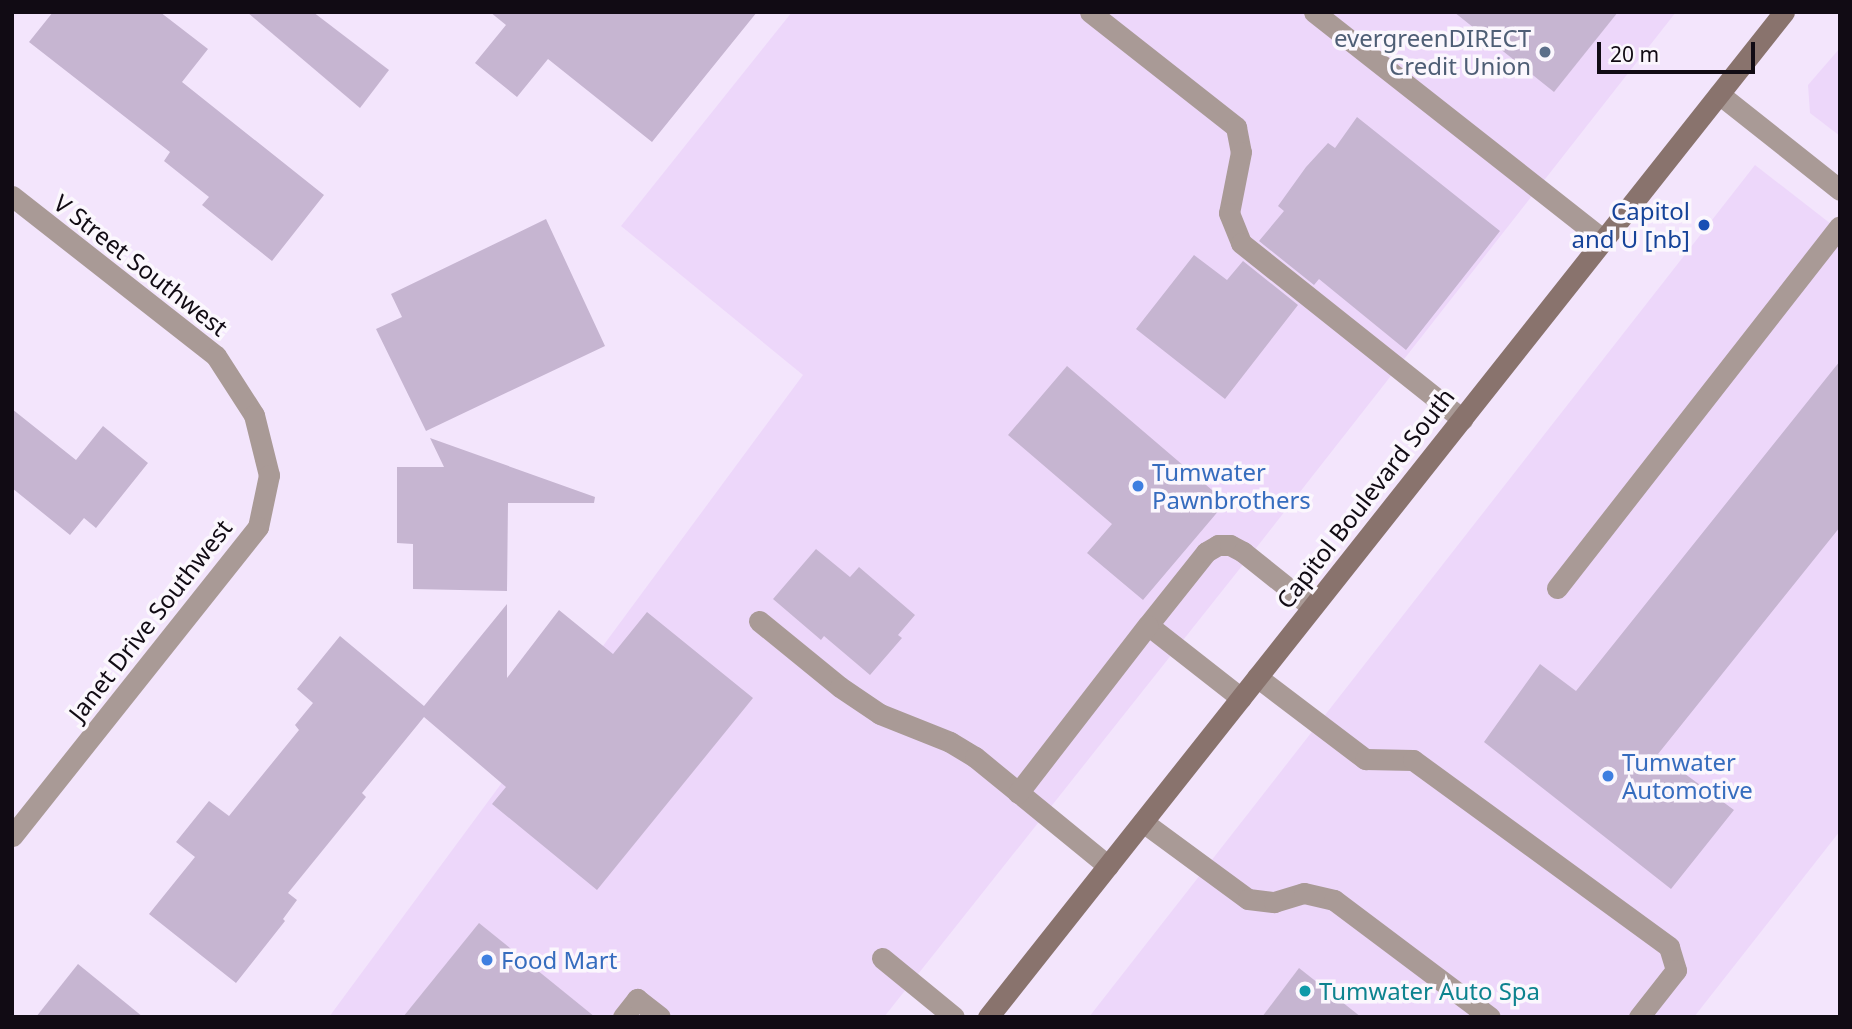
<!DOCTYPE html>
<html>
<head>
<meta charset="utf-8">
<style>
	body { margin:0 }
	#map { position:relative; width:1852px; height:1029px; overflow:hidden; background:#f3e5fc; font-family:"Noto Sans",sans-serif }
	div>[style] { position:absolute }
	.built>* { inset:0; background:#edd7fa }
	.building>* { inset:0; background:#c6b5d1 }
	.lane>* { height:21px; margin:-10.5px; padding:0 10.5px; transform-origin:10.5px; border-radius:10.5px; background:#a99a96 }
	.street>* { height:21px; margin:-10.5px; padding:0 10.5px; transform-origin:10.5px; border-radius:10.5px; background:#a99a96 }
	.secondary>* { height:21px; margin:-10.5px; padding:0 10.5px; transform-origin:10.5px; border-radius:10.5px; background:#89736d }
	.dots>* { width:19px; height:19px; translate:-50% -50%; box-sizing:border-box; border:4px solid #fbf7fd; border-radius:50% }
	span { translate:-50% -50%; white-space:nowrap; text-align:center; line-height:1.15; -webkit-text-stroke:7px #fbf7fd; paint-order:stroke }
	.service-label { font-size:24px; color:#4e5e75 }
	.right { translate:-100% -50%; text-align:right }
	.transit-label { font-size:24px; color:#164399 }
	.street-label { font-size:24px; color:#110b14 }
	.shop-label { font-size:24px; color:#366cbe }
	.left { translate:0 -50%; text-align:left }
	.culture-label { font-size:24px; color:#0d838f }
	.frame { position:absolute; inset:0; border:14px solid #110b14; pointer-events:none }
	.scale { position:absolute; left:1597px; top:42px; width:158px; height:32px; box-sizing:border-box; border:4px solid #110b14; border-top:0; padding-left:9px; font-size:21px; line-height:24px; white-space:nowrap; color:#110b14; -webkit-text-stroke:5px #fbf7fd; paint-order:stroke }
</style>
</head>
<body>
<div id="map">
	<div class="built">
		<div style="clip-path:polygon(792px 12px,1676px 12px,1249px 557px,884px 1017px,329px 1017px,803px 375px,621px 226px)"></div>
		<div style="clip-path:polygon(1840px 48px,1840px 136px,1810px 113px,1808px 85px)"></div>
		<div style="clip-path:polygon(1755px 165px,1840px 231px,1840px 831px,1694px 1017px,1089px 1017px)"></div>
	</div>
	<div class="building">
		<div style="clip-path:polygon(53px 12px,160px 12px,208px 49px,182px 82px,324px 195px,272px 261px,202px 205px,209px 197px,164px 161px,170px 152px,29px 42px)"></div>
		<div style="clip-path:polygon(247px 12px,313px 12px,389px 70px,360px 108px)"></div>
		<div style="clip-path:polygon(490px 12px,757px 12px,652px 142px,548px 59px,517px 97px,475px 63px,506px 25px)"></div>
		<div style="clip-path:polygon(1454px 12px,1618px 12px,1554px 92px)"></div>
		<div style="clip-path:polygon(1357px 117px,1500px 231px,1406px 350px,1319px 279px,1314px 285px,1259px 241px,1284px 211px,1278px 206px,1306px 167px,1328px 143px,1335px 148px)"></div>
		<div style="clip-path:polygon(546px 219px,605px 346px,426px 431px,376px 329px,402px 317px,391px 294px)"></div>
		<div style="clip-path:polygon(1194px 255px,1227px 280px,1243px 261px,1298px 305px,1225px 399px,1136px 329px)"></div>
		<div style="clip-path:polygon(1840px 361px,1840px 527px,1658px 754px,1734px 810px,1671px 889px,1484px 742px,1540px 664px,1576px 691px)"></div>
		<div style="clip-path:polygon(1067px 366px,1226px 502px,1143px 600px,1087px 553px,1112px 524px,1008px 435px)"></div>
		<div style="clip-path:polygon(12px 409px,76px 460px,103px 426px,148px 463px,96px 528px,84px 518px,70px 535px,12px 488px)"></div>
		<div style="clip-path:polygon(430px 438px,595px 497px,594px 503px,508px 503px,507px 591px,413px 589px,413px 544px,397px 543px,397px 467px,444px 467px)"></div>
		<div style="clip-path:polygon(816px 549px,850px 577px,859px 567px,915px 615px,898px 635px,902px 638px,870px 675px,824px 636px,821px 640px,773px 599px)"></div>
		<div style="clip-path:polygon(507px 604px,507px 678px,559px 610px,613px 654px,647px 612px,753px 698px,597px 890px,492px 804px,506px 787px,424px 717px,362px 793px,366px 797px,288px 893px,297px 900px,283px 919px,285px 921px,236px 983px,149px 914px,195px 857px,176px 842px,209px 801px,229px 816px,299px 730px,295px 725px,313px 703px,297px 689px,340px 636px,424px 706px)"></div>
		<div style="clip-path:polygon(479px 923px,595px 1017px,403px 1017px)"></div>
		<div style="clip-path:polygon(78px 964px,143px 1017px,36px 1017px)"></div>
		<div style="clip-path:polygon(1299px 968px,1361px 1017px,1262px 1017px)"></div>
	</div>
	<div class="lane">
		<div style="left:1090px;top:12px;width:186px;rotate:38.2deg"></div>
		<div style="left:1236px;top:127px;width:25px;rotate:79deg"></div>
		<div style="left:1241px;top:152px;width:62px;rotate:101.1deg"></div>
		<div style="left:1229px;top:213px;width:32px;rotate:68deg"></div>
		<div style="left:1241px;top:243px;width:283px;rotate:38.5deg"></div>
		<div style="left:1314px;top:12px;width:369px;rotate:38.2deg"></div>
		<div style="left:1557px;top:588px;width:459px;rotate:-52deg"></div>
		<div style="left:759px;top:621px;width:104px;rotate:39.2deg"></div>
		<div style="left:840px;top:687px;width:48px;rotate:34deg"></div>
		<div style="left:880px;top:714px;width:75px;rotate:21.8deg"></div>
		<div style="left:950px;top:742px;width:29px;rotate:31deg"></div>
		<div style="left:975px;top:757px;width:172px;rotate:39.3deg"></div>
		<div style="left:1257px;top:677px;width:136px;rotate:37.2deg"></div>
		<div style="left:1365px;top:759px;width:48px;rotate:1.2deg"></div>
		<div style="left:1413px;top:760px;width:317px;rotate:36.1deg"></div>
		<div style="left:1669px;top:947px;width:24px;rotate:73deg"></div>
		<div style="left:1676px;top:970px;width:60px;rotate:128.2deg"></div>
		<div style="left:1241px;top:698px;width:118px;rotate:-141.9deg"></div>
		<div style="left:1148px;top:625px;width:93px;rotate:-51.5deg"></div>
		<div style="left:1206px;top:552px;width:14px;rotate:-30deg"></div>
		<div style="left:1218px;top:545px;width:12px"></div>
		<div style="left:1230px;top:545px;width:15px;rotate:28deg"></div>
		<div style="left:1243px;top:552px;width:88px;rotate:38.6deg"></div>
		<div style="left:1018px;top:793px;width:212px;rotate:-52.3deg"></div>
		<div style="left:1143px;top:822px;width:130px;rotate:36.3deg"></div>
		<div style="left:1248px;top:899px;width:26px;rotate:7deg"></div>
		<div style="left:1274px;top:902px;width:31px;rotate:-17deg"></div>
		<div style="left:1304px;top:893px;width:31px;rotate:13deg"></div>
		<div style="left:1334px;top:900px;width:195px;rotate:36.9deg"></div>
		<div style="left:882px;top:958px;width:93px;rotate:39.3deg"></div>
		<div style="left:623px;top:1017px;width:23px;rotate:-52deg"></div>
		<div style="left:637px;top:999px;width:29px;rotate:38deg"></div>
	</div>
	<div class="street">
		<div style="left:1719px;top:94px;width:154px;rotate:38.4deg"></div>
		<div style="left:12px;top:196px;width:259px;rotate:38.1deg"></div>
		<div style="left:216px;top:356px;width:70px;rotate:57.2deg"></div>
		<div style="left:254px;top:415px;width:62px;rotate:76deg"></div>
		<div style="left:269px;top:475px;width:53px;rotate:101.9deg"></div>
		<div style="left:258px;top:527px;width:395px;rotate:128.5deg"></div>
	</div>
	<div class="secondary">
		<div style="left:988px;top:1017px;width:1282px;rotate:-51.62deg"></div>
	</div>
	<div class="dots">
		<div style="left:1545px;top:52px;background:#5c6f8a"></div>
		<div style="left:1704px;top:225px;background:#1a4fb4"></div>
		<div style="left:1138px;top:486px;background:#3f7fe0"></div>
		<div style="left:1608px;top:776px;background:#3f7fe0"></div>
		<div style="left:487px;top:960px;background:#3f7fe0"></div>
		<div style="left:1305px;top:991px;background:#0f9aa8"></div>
	</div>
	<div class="service-label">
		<span class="right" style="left:1531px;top:52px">evergreenDIRECT<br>Credit Union</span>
	</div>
	<div class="transit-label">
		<span class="right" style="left:1690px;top:225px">Capitol<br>and U [nb]</span>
	</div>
	<div class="street-label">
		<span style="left:141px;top:265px;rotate:38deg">V Street Southwest</span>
		<span style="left:1365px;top:498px;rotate:-52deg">Capitol Boulevard South</span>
		<span style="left:150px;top:620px;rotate:-52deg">Janet Drive Southwest</span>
	</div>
	<div class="shop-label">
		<span class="left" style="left:1152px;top:486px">Tumwater<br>Pawnbrothers</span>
		<span class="left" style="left:1622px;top:776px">Tumwater<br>Automotive</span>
		<span class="left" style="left:501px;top:960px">Food Mart</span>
	</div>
	<div class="culture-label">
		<span class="left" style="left:1319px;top:991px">Tumwater Auto Spa</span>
	</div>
	<div class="frame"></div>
	<div class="scale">20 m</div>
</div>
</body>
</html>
